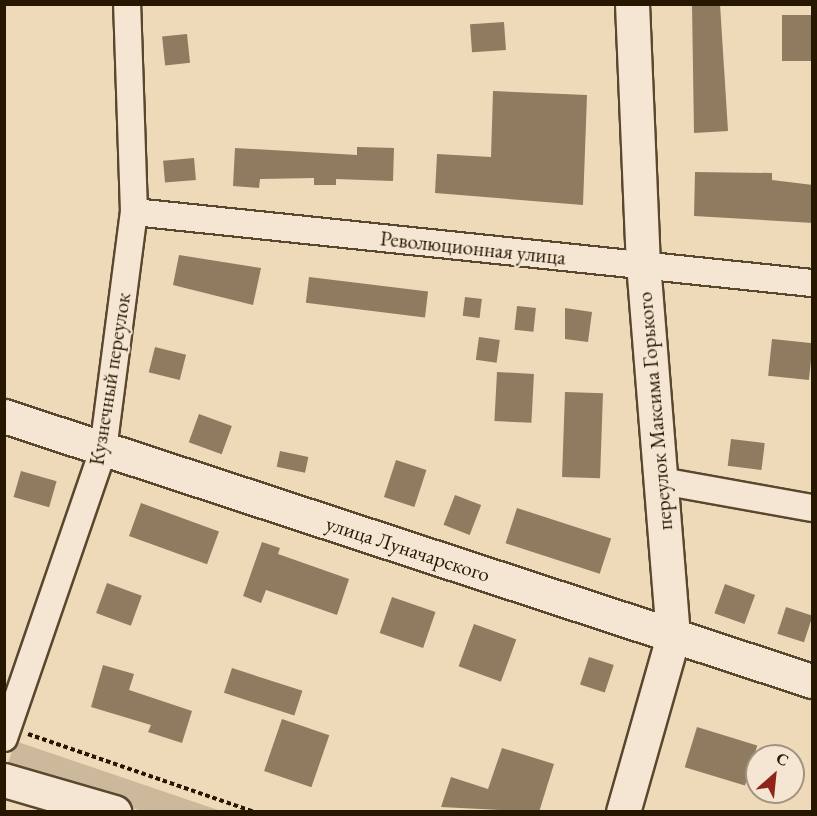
<!DOCTYPE html>
<html>
<head>
<meta charset="utf-8">
<style>
	body { margin:0 }
	#map { position:relative; width:817px; height:816px; overflow:hidden; background:#eed9b9; font-family:"EB Garamond",serif }
	div>[style] { position:absolute }
	.green>* { inset:0; background:#ccb89a }
	.building>* { inset:0; background:#8e7b60; transform-origin:0 0 }
	.path>* { height:4px; margin-top:-2px; transform-origin:0; background:repeating-linear-gradient(90deg,#271600 0 4.5px,transparent 0 7.5px) }
	.roads { filter:drop-shadow(2px 0 #59472e) drop-shadow(-2px 0 #59472e) drop-shadow(0 2px #59472e) drop-shadow(0 -2px #59472e) }
	.minor>* { height:26px; margin:-13px; padding:0 13px; transform-origin:13px; border-radius:13px; background:#f4e6d2 }
	.tertiary>* { height:33px; margin:-16.5px; padding:0 16.5px; transform-origin:16.5px; border-radius:16.5px; background:#f4e6d2 }
	.secondary>* { height:33px; margin:-16.5px; padding:0 16.5px; transform-origin:16.5px; border-radius:16.5px; background:#f4e6d2 }
	span { translate:-50% -50%; white-space:nowrap; text-align:center; line-height:1.15; -webkit-text-stroke:4.5px #f4e6d2; paint-order:stroke }
	.street-label { font-size:21px; color:#271600 }
	.frame { position:absolute; inset:0; border:6px solid #271600; pointer-events:none }
	.north { position:absolute; left:745px; top:744px; width:60px; height:60px; box-sizing:border-box; background:#f4e6d2; border:2px solid #a2937e; border-radius:50%; rotate:27deg; font-size:16px; font-weight:700; line-height:24px; text-align:center; color:#271600 }
	.north::after { content:''; display:block; margin:auto; width:21px; height:27px; background:#8f2418; clip-path:polygon(50% 0,100% 100%,50% 72%,0 100%) }
</style>
</head>
<body>
<div id="map">
	<div class="green">
		<div style="clip-path:polygon(15px 741px,221px 811px,142px 811px,6px 770px)"></div>
	</div>
	<div class="building">
		<div style="clip-path:polygon(692px 4px,720px 4px,728px 131px,694px 133px)"></div>
		<div style="left:813px;top:15px;width:46px;height:31px;rotate:90deg"></div>
		<div style="left:504px;top:22px;width:28px;height:34px;rotate:86deg"></div>
		<div style="left:187px;top:34px;width:29px;height:25px;rotate:84deg"></div>
		<div style="clip-path:polygon(493px 91px,587px 95px,583px 205px,435px 193px,437px 154px,491px 157px)"></div>
		<div style="clip-path:polygon(357px 147px,394px 148px,393px 181px,336px 179px,336px 185px,314px 185px,314px 178px,260px 179px,259px 188px,233px 186px,235px 148px,357px 155px)"></div>
		<div style="left:194px;top:158px;width:22px;height:31px;rotate:85deg"></div>
		<div style="clip-path:polygon(695px 172px,772px 173px,772px 180px,813px 185px,813px 223px,694px 216px)"></div>
		<div style="clip-path:polygon(179px 255px,261px 268px,253px 305px,173px 285px)"></div>
		<div style="left:309px;top:277px;width:120px;height:26px;rotate:7deg"></div>
		<div style="left:465px;top:297px;width:17px;height:19px;rotate:7deg"></div>
		<div style="left:517px;top:306px;width:19px;height:24px;rotate:6deg"></div>
		<div style="clip-path:polygon(565px 308px,592px 312px,588px 342px,565px 339px)"></div>
		<div style="left:479px;top:337px;width:21px;height:23px;rotate:8deg"></div>
		<div style="left:772px;top:339px;width:41px;height:37px;rotate:6deg"></div>
		<div style="left:155px;top:347px;width:32px;height:26px;rotate:14deg"></div>
		<div style="left:497px;top:372px;width:37px;height:49px;rotate:3deg"></div>
		<div style="left:565px;top:392px;width:38px;height:85px;rotate:2deg"></div>
		<div style="left:199px;top:414px;width:35px;height:30px;rotate:20deg"></div>
		<div style="left:731px;top:439px;width:34px;height:27px;rotate:7deg"></div>
		<div style="left:280px;top:451px;width:29px;height:16px;rotate:12deg"></div>
		<div style="left:396px;top:460px;width:32px;height:39px;rotate:18deg"></div>
		<div style="left:21px;top:471px;width:37px;height:27px;rotate:16deg"></div>
		<div style="left:455px;top:495px;width:28px;height:32px;rotate:21deg"></div>
		<div style="left:141px;top:503px;width:83px;height:35px;rotate:20deg"></div>
		<div style="left:517px;top:508px;width:99px;height:37px;rotate:18deg"></div>
		<div style="clip-path:polygon(262px 542px,280px 548px,278px 554px,349px 579px,337px 615px,266px 590px,261px 603px,243px 596px)"></div>
		<div style="left:107px;top:583px;width:37px;height:32px;rotate:20deg"></div>
		<div style="left:725px;top:584px;width:32px;height:31px;rotate:20deg"></div>
		<div style="left:392px;top:597px;width:46px;height:38px;rotate:19deg"></div>
		<div style="left:786px;top:607px;width:28px;height:28px;rotate:18deg"></div>
		<div style="left:474px;top:624px;width:45px;height:45px;rotate:20deg"></div>
		<div style="left:589px;top:657px;width:26px;height:29px;rotate:18deg"></div>
		<div style="clip-path:polygon(103px 665px,134px 674px,129px 690px,192px 711px,182px 743px,148px 732px,151px 725px,91px 707px)"></div>
		<div style="left:232px;top:668px;width:74px;height:26px;rotate:18deg"></div>
		<div style="left:282px;top:719px;width:50px;height:55px;rotate:19deg"></div>
		<div style="left:697px;top:727px;width:63px;height:42px;rotate:17deg"></div>
		<div style="clip-path:polygon(502px 748px,554px 764px,539px 812px,441px 807px,451px 777px,488px 789px)"></div>
	</div>
	<div class="path">
		<div style="left:28px;top:734px;width:240px;rotate:19deg"></div>
	</div>
	<div class="roads">
		<div class="minor">
			<div style="left:134px;top:212px;width:682px;rotate:5.98deg"></div>
			<div style="left:662px;top:481px;width:152px;rotate:10.2deg"></div>
			<div style="left:4px;top:738px;width:305px;rotate:-71deg"></div>
			<div style="left:103px;top:450px;width:240px;rotate:-82.6deg"></div>
			<div style="left:134px;top:212px;width:208px;rotate:-91.9deg"></div>
		</div>
		<div class="tertiary">
			<div style="left:4px;top:780px;width:115px;rotate:16.2deg"></div>
			<div style="left:623px;top:812px;width:183px;rotate:-74.1deg"></div>
			<div style="left:673px;top:636px;width:371px;rotate:-94.6deg"></div>
			<div style="left:643px;top:266px;width:262px;rotate:-92.4deg"></div>
		</div>
		<div class="secondary">
			<div style="left:4px;top:416px;width:850px;rotate:18.16deg"></div>
		</div>
	</div>
	<div class="street-label">
		<span style="left:473px;top:248px;rotate:6deg">Революционная улица</span>
		<span style="left:110px;top:379px;rotate:-81deg">Кузнечный переулок</span>
		<span style="left:655px;top:411px;rotate:-95deg">переулок Максима Горького</span>
		<span style="left:408px;top:549px;rotate:18deg">улица Луначарского</span>
	</div>
	<div class="frame"></div>
	<div class="north">С</div>
</div>
</body>
</html>
